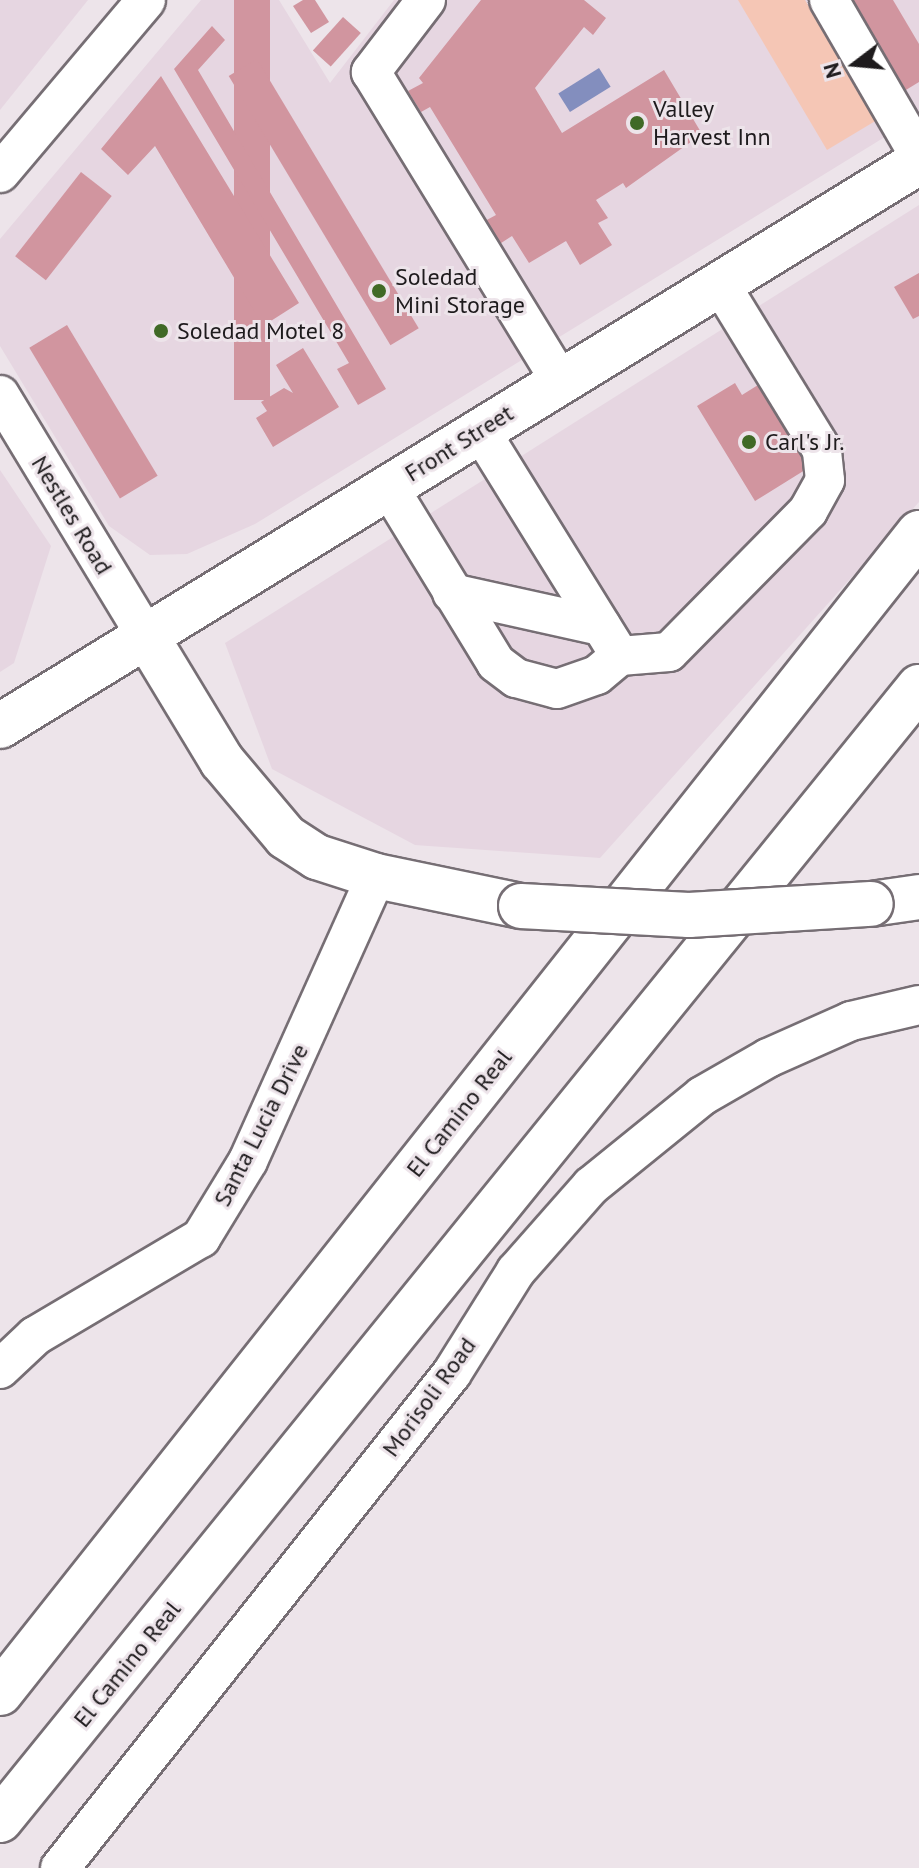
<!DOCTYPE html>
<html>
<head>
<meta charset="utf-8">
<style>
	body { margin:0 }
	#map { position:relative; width:919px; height:1868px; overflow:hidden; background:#ede4ea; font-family:"PT Sans",sans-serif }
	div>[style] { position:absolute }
	.built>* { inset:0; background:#e6d6e1 }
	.green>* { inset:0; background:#f5c6b5 }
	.water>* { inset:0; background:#838ebe; transform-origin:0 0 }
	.building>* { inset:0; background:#d1959f; transform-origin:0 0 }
	.roads { filter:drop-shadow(2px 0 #766e74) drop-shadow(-2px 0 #766e74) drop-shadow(0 2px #766e74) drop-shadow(0 -2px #766e74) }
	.minor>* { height:38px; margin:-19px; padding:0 19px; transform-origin:19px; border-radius:19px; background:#fff }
	.major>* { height:44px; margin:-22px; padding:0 22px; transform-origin:22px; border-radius:22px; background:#fff }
	.highway>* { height:44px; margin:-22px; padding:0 22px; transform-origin:22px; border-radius:22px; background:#fff }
	.bridges { filter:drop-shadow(2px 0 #766e74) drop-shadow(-2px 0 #766e74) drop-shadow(0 2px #766e74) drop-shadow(0 -2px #766e74) }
	.major-bridge>* { height:44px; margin:-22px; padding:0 22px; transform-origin:22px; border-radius:22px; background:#fff }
	.dots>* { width:22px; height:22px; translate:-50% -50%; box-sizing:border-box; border:4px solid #ede4ea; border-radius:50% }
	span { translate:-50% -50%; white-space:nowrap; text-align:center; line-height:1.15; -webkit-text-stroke:6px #ede4ea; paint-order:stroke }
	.poi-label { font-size:24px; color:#1e1b1d }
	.left { translate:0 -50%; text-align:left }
	.street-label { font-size:24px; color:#1e1b1d }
	.north { position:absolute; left:815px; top:24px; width:80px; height:80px; -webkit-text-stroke:6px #ede4ea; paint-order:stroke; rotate:254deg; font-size:22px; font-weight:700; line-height:32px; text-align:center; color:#1e1b1d }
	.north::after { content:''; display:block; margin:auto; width:28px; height:36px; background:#1e1b1d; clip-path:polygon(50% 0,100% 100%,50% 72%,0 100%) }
</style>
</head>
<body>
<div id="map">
	<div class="built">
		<div style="clip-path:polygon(0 0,88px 0,0 110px)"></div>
		<div style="clip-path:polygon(201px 0,279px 0,330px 83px,394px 0,919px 0,919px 116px,255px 524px,187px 554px,150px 555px,109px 526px,0 346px,0 239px)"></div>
		<div style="clip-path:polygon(919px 205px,919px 502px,600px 858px,415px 845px,272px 769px,225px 643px)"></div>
		<div style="clip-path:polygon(0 470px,51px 546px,14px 663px,0 672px)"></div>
	</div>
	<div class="green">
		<div style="clip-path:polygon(738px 0,805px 0,877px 120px,827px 150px)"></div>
	</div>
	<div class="water">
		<div style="left:599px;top:68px;width:22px;height:48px;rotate:58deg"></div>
	</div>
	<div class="building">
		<div style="left:234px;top:0;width:36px;height:400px"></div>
		<div style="clip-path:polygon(303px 0,315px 0,329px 22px,311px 33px,293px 6px)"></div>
		<div style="clip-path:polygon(481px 0,584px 0,606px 18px,593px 35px,584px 27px,535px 88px,562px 133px,664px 70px,702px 134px,626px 188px,623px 183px,596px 200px,608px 218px,598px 223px,612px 245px,580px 265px,566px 241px,529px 263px,512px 236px,498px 245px,483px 222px,496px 215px,430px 107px,421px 112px,408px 91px,423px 83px,419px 78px)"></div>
		<div style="clip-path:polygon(840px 0,893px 0,919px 44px,919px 82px,896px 96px)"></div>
		<div style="left:343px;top:17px;width:24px;height:45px;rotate:42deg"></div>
		<div style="clip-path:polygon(212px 26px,225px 40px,198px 70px,386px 389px,358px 405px,337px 369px,349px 363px,174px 69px)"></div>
		<div style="left:257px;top:59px;width:314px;height:33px;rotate:59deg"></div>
		<div style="clip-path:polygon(161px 76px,299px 303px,263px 326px,155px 146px,128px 175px,101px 149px)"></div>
		<div style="left:81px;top:172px;width:39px;height:107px;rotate:38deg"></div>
		<div style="clip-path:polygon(919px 273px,919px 316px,913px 319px,894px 287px)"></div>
		<div style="left:67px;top:325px;width:176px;height:44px;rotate:59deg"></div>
		<div style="clip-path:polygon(303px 348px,339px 407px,273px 447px,256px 418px,267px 411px,261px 402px,284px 388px,293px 393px,276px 365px)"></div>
		<div style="clip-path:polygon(771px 377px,813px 465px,755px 501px,697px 406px,735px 383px,742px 395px)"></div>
	</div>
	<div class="roads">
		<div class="minor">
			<div style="left:426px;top:0;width:91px;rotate:127.4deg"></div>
			<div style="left:371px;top:72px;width:361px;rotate:58.5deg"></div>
			<div style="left:829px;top:0;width:179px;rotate:59.9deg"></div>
			<div style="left:0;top:173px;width:226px;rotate:-49.8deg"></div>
			<div style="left:0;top:395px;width:280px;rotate:58.8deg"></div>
			<div style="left:388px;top:486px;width:207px;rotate:58.6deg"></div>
			<div style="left:496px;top:663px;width:25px;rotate:37deg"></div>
			<div style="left:516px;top:678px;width:42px;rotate:15deg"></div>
			<div style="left:557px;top:689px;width:42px;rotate:-19.3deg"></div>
			<div style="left:597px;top:675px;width:30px;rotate:-40deg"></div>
			<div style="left:620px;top:656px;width:266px;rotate:-121.8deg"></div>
			<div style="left:452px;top:593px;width:153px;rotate:12.5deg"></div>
			<div style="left:620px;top:656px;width:49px;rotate:-4.7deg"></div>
			<div style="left:669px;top:652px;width:198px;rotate:-45.4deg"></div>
			<div style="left:808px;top:511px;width:35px;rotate:-61deg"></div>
			<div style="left:825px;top:480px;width:30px;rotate:-96deg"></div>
			<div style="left:822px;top:450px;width:197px;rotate:-121.5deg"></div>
			<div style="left:0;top:1369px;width:48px;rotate:-43.3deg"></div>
			<div style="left:35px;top:1336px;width:193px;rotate:-30.6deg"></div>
			<div style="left:201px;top:1238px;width:90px;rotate:-58.6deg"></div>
			<div style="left:248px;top:1161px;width:312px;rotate:-65.8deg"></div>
			<div style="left:60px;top:1868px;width:631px;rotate:-51.62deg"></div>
			<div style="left:452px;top:1373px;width:120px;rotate:-57.9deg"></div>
			<div style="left:516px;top:1271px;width:113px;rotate:-48.6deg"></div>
			<div style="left:591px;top:1186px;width:143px;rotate:-39deg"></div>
			<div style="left:702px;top:1096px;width:76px;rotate:-29.9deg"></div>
			<div style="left:768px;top:1058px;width:91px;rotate:-24deg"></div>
			<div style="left:851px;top:1021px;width:70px;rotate:-13.2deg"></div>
		</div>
		<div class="major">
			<div style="left:145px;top:634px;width:149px;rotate:58.8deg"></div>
			<div style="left:222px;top:761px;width:99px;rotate:49.9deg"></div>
			<div style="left:286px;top:837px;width:37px;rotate:33deg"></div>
			<div style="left:317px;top:857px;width:62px;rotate:17.9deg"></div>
			<div style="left:376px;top:876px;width:148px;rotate:11.7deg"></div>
			<div style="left:0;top:726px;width:1078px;rotate:-31.54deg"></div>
			<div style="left:871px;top:904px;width:49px;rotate:-8.3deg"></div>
		</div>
		<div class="highway">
			<div style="left:0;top:1693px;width:1480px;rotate:-51.61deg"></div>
			<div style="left:0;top:1820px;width:1459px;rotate:-50.95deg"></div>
		</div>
	</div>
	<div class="bridges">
		<div class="major-bridge">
			<div style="left:521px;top:906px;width:168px;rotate:3.1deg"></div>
			<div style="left:689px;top:915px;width:182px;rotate:-3.5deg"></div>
		</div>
	</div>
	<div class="dots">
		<div style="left:637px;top:123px;background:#406a26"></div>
		<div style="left:379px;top:291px;background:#406a26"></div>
		<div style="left:161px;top:331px;background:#406a26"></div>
		<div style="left:749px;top:442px;background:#406a26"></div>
	</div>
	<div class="poi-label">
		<span class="left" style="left:653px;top:123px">Valley<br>Harvest Inn</span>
		<span class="left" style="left:395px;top:291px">Soledad<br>Mini Storage</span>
		<span class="left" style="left:177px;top:331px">Soledad Motel 8</span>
		<span class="left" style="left:765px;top:442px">Carl's Jr.</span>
	</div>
	<div class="street-label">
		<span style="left:459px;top:443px;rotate:-32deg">Front Street</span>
		<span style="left:72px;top:515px;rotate:59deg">Nestles Road</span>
		<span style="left:459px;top:1113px;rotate:-52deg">El Camino Real</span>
		<span style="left:261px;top:1125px;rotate:-63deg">Santa Lucia Drive</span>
		<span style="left:429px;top:1397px;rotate:-54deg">Morisoli Road</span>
		<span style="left:127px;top:1664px;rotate:-51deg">El Camino Real</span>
	</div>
	<div class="north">N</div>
</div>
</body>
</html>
